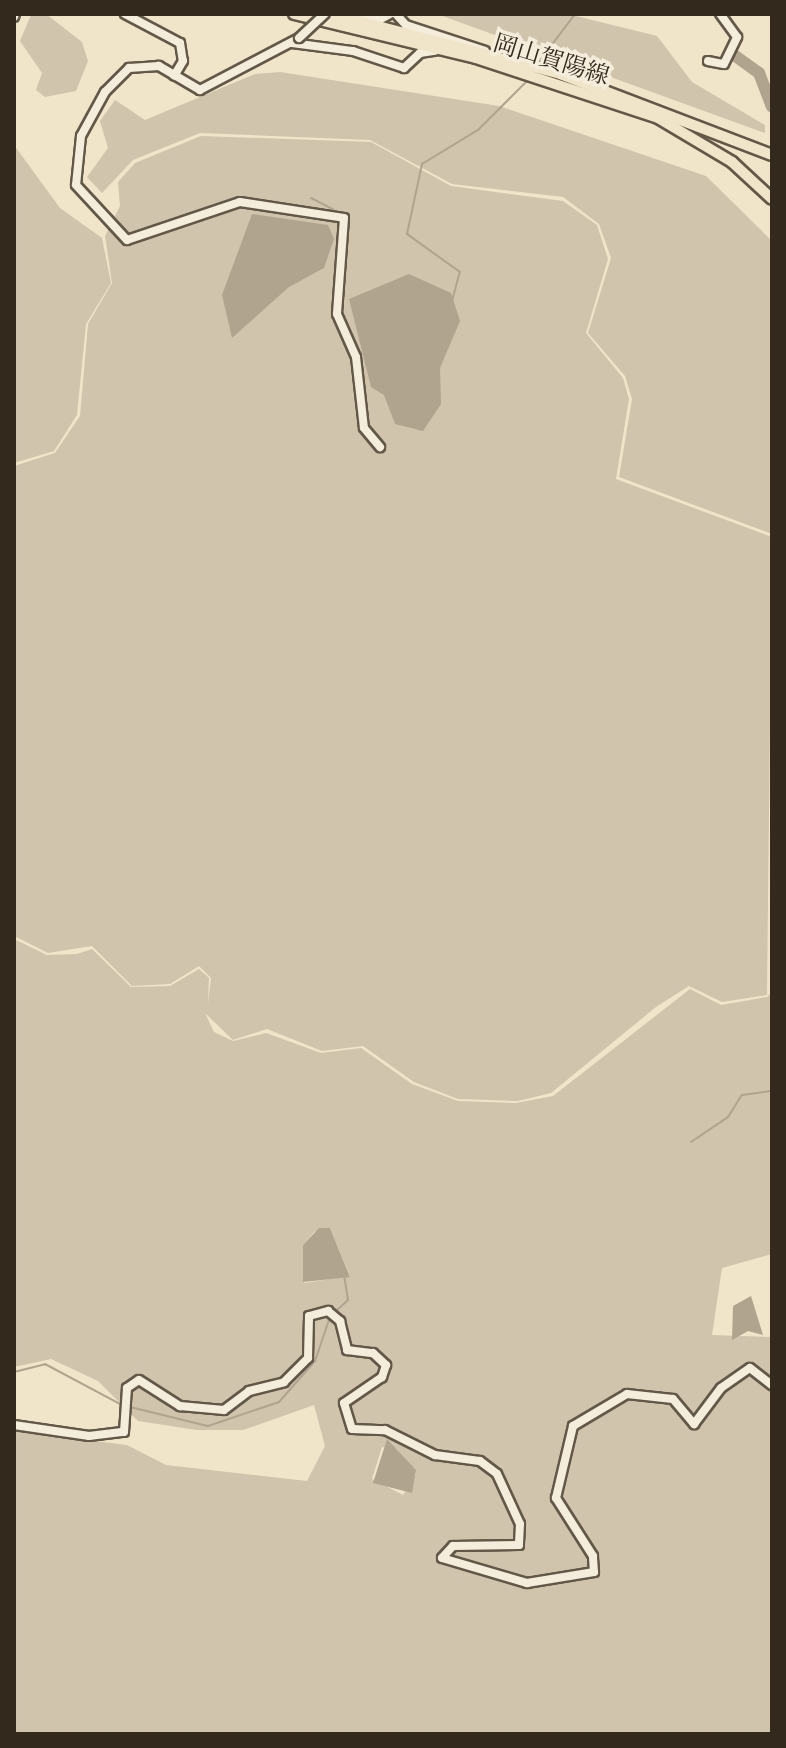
<!DOCTYPE html>
<html>
<head>
<meta charset="utf-8">
<style>
	body { margin:0 }
	#map { position:relative; width:786px; height:1748px; overflow:hidden; background:#f0e4c9; font-family:"IM FELL English","Noto Serif JP",serif }
	div>[style] { position:absolute }
	.green>* { inset:0; background:#d0c4ac }
	.water>* { inset:0; background:#b0a48f }
	.stream>* { height:2px; margin:-1px; padding:0 1px; transform-origin:1px; border-radius:1px; background:#b0a48f }
	.river>* { height:12px; margin:-6px; padding:0 6px; transform-origin:6px; border-radius:6px; background:#b0a48f }
	.roads { filter:drop-shadow(2px 0 #635848) drop-shadow(-2px 0 #635848) drop-shadow(0 2px #635848) drop-shadow(0 -2px #635848) }
	.minor>* { height:8px; margin:-4px; padding:0 4px; transform-origin:4px; border-radius:4px; background:#f5eddc }
	.major>* { height:10px; margin:-5px; padding:0 5px; transform-origin:5px; border-radius:5px; background:#f0e4c9 }
	.bridges { filter:drop-shadow(2px 0 #635848) drop-shadow(-2px 0 #635848) drop-shadow(0 2px #635848) drop-shadow(0 -2px #635848) }
	.minor-bridge>* { height:8px; margin:-4px; padding:0 4px; transform-origin:4px; border-radius:4px; background:#f5eddc }
	span { translate:-50% -50%; white-space:nowrap; text-align:center; line-height:1.15; -webkit-text-stroke:7px #f5eddc; paint-order:stroke }
	.street-label { font-size:24px; color:#34291d }
	.frame { position:absolute; inset:0; border:16px solid #34291d; pointer-events:none }
</style>
</head>
<body>
<div id="map">
	<div class="green">
		<div style="clip-path:polygon(46px 14px,82px 42px,88px 61px,76px 91px,45px 97px,36px 90px,42px 73px,20px 41px,31px 15px)"></div>
		<div style="clip-path:polygon(437px 14px,568px 14px,657px 36px,692px 82px,765px 125px,765px 133px)"></div>
		<div style="clip-path:polygon(280px 72px,499px 106px,706px 176px,772px 241px,772px 534px,619px 477px,632px 399px,625px 376px,588px 333px,611px 258px,599px 224px,563px 197px,452px 184px,370px 140px,200px 133px,133px 160px,102px 193px,87px 177px,108px 148px,100px 121px,115px 100px,145px 120px,255px 74px)"></div>
		<div style="clip-path:polygon(evenodd,201px 136px,371px 142px,451px 186px,563px 201px,597px 225px,608px 259px,586px 333px,623px 378px,629px 399px,616px 479px,772px 537px,767px 995px,722px 1002px,689px 986px,656px 1007px,551px 1093px,518px 1101px,458px 1099px,414px 1082px,363px 1046px,322px 1051px,267px 1029px,233px 1040px,205px 1013px,214px 1032px,233px 1041px,266px 1033px,321px 1053px,361px 1048px,412px 1084px,458px 1101px,516px 1103px,553px 1096px,690px 989px,721px 1005px,767px 997px,772px 992px,772px 1254px,722px 1268px,712px 1335px,772px 1337px,772px 1734px,14px 1734px,14px 1431px,127px 1445px,166px 1465px,307px 1481px,325px 1446px,314px 1405px,243px 1430px,197px 1430px,138px 1421px,98px 1381px,51px 1359px,14px 1367px,14px 939px,47px 955px,77px 954px,92px 949px,131px 987px,170px 986px,199px 969px,209px 978px,208px 1004px,211px 978px,199px 966px,170px 984px,132px 986px,92px 946px,48px 953px,14px 936px,14px 466px,55px 453px,80px 416px,88px 324px,112px 283px,105px 236px,120px 206px,118px 182px,135px 163px,201px 136px,330px 1228px,350px 1276px,304px 1283px,303px 1245px,315px 1231px,330px 1228px,201px 136px,382px 1447px,397px 1449px,416px 1474px,403px 1495px,372px 1479px,382px 1447px)"></div>
		<div style="clip-path:polygon(14px 145px,60px 208px,102px 238px,111px 283px,86px 324px,77px 415px,54px 451px,14px 463px)"></div>
	</div>
	<div class="water">
		<div style="clip-path:polygon(252px 214px,328px 225px,334px 239px,324px 268px,289px 287px,232px 338px,222px 295px)"></div>
		<div style="clip-path:polygon(409px 274px,451px 293px,460px 321px,440px 368px,441px 404px,423px 431px,395px 424px,384px 395px,371px 387px,349px 299px)"></div>
		<div style="clip-path:polygon(319px 1228px,330px 1228px,350px 1277px,303px 1282px,303px 1245px)"></div>
		<div style="clip-path:polygon(751px 1296px,763px 1335px,748px 1331px,732px 1340px,733px 1306px)"></div>
		<div style="clip-path:polygon(387px 1439px,416px 1470px,412px 1493px,373px 1483px)"></div>
	</div>
	<div class="stream">
		<div style="left:538px;top:63px;width:61px;rotate:-52.9deg"></div>
		<div style="left:311px;top:198px;width:25px;rotate:27deg"></div>
		<div style="left:452px;top:301px;width:30px;rotate:-75deg"></div>
		<div style="left:460px;top:272px;width:65px;rotate:-144.4deg"></div>
		<div style="left:407px;top:234px;width:72px;rotate:-77.9deg"></div>
		<div style="left:422px;top:164px;width:66px;rotate:-31.3deg"></div>
		<div style="left:478px;top:130px;width:72px;rotate:-45deg"></div>
		<div style="left:691px;top:1142px;width:45px;rotate:-34deg"></div>
		<div style="left:728px;top:1117px;width:26px;rotate:-58deg"></div>
		<div style="left:742px;top:1095px;width:30px;rotate:-8deg"></div>
		<div style="left:335px;top:1312px;width:18px;rotate:-43deg"></div>
		<div style="left:348px;top:1300px;width:24px;rotate:-99deg"></div>
		<div style="left:14px;top:1372px;width:32px;rotate:-14deg"></div>
		<div style="left:45px;top:1364px;width:89px;rotate:28deg"></div>
		<div style="left:130px;top:1407px;width:80px;rotate:13.7deg"></div>
		<div style="left:208px;top:1426px;width:75px;rotate:-18.7deg"></div>
		<div style="left:279px;top:1402px;width:55px;rotate:-48.7deg"></div>
		<div style="left:315px;top:1361px;width:46px;rotate:-71.2deg"></div>
	</div>
	<div class="river">
		<div style="left:734px;top:55px;width:31px;rotate:36deg"></div>
		<div style="left:759px;top:73px;width:36px;rotate:69deg"></div>
	</div>
	<div class="roads">
		<div class="minor">
			<div style="left:125px;top:14px;width:62px;rotate:27.8deg"></div>
			<div style="left:180px;top:43px;width:18px;rotate:81deg"></div>
			<div style="left:183px;top:61px;width:17px;rotate:121deg"></div>
			<div style="left:355px;top:14px;width:25px;rotate:14deg"></div>
			<div style="left:379px;top:20px;width:13px;rotate:-29deg"></div>
			<div style="left:396px;top:14px;width:15px;rotate:48deg"></div>
			<div style="left:406px;top:25px;width:83px;rotate:18.2deg"></div>
			<div style="left:14px;top:17px;width:3px;rotate:-72deg"></div>
			<div style="left:299px;top:38px;width:112px;rotate:152.3deg"></div>
			<div style="left:200px;top:90px;width:48px;rotate:-149.7deg"></div>
			<div style="left:159px;top:66px;width:30px;rotate:176deg"></div>
			<div style="left:129px;top:68px;width:34px;rotate:135deg"></div>
			<div style="left:105px;top:92px;width:50px;rotate:118.6deg"></div>
			<div style="left:81px;top:136px;width:49px;rotate:95.8deg"></div>
			<div style="left:76px;top:185px;width:75px;rotate:47.2deg"></div>
			<div style="left:127px;top:240px;width:119px;rotate:-18.6deg"></div>
			<div style="left:240px;top:202px;width:105px;rotate:8.7deg"></div>
			<div style="left:344px;top:218px;width:96px;rotate:94.2deg"></div>
			<div style="left:337px;top:314px;width:47px;rotate:66.2deg"></div>
			<div style="left:356px;top:357px;width:71px;rotate:83.6deg"></div>
			<div style="left:364px;top:428px;width:25px;rotate:50deg"></div>
			<div style="left:292px;top:43px;width:62px;rotate:7.5deg"></div>
			<div style="left:353px;top:51px;width:54px;rotate:18.4deg"></div>
			<div style="left:404px;top:68px;width:22px;rotate:-43deg"></div>
			<div style="left:420px;top:53px;width:15px;rotate:-8deg"></div>
			<div style="left:708px;top:61px;width:16px;rotate:11deg"></div>
			<div style="left:724px;top:64px;width:30px;rotate:-64deg"></div>
			<div style="left:737px;top:37px;width:29px;rotate:-126deg"></div>
			<div style="left:14px;top:1425px;width:76px;rotate:8.3deg"></div>
			<div style="left:89px;top:1436px;width:35px;rotate:-7deg"></div>
			<div style="left:124px;top:1432px;width:44px;rotate:-86.1deg"></div>
			<div style="left:127px;top:1388px;width:14px;rotate:-34deg"></div>
			<div style="left:139px;top:1380px;width:49px;rotate:32.4deg"></div>
			<div style="left:180px;top:1406px;width:44px;rotate:5.2deg"></div>
			<div style="left:224px;top:1410px;width:31px;rotate:-37deg"></div>
			<div style="left:249px;top:1391px;width:36px;rotate:-14deg"></div>
			<div style="left:284px;top:1382px;width:34px;rotate:-45deg"></div>
			<div style="left:308px;top:1358px;width:42px;rotate:-88.6deg"></div>
			<div style="left:309px;top:1316px;width:20px;rotate:-15deg"></div>
			<div style="left:328px;top:1311px;width:16px;rotate:40deg"></div>
			<div style="left:340px;top:1321px;width:30px;rotate:76deg"></div>
			<div style="left:347px;top:1350px;width:26px;rotate:7deg"></div>
			<div style="left:373px;top:1353px;width:18px;rotate:43deg"></div>
			<div style="left:386px;top:1365px;width:13px;rotate:108deg"></div>
			<div style="left:382px;top:1377px;width:46px;rotate:145.6deg"></div>
			<div style="left:344px;top:1403px;width:27px;rotate:73deg"></div>
			<div style="left:352px;top:1429px;width:33px;rotate:2deg"></div>
			<div style="left:385px;top:1430px;width:56px;rotate:26.6deg"></div>
			<div style="left:435px;top:1455px;width:45px;rotate:7.6deg"></div>
			<div style="left:480px;top:1461px;width:21px;rotate:37deg"></div>
			<div style="left:497px;top:1474px;width:55px;rotate:65.3deg"></div>
			<div style="left:520px;top:1524px;width:21px;rotate:93deg"></div>
			<div style="left:519px;top:1545px;width:66px;rotate:179.1deg"></div>
			<div style="left:453px;top:1546px;width:16px;rotate:133deg"></div>
			<div style="left:442px;top:1558px;width:89px;rotate:16.4deg"></div>
			<div style="left:527px;top:1583px;width:68px;rotate:-9.3deg"></div>
			<div style="left:594px;top:1572px;width:16px;rotate:-94deg"></div>
			<div style="left:593px;top:1556px;width:69px;rotate:-122.5deg"></div>
			<div style="left:556px;top:1498px;width:74px;rotate:-76.7deg"></div>
			<div style="left:573px;top:1426px;width:63px;rotate:-30.7deg"></div>
			<div style="left:627px;top:1394px;width:46px;rotate:6.2deg"></div>
			<div style="left:673px;top:1399px;width:33px;rotate:50deg"></div>
			<div style="left:694px;top:1424px;width:45px;rotate:-53.1deg"></div>
			<div style="left:721px;top:1388px;width:35px;rotate:-35deg"></div>
			<div style="left:750px;top:1368px;width:28px;rotate:38deg"></div>
		</div>
		<div class="major">
			<div style="left:294px;top:14px;width:187px;rotate:13.6deg"></div>
			<div style="left:476px;top:58px;width:192px;rotate:18.2deg"></div>
			<div style="left:658px;top:118px;width:86px;rotate:30.7deg"></div>
			<div style="left:732px;top:162px;width:54px;rotate:42.8deg"></div>
			<div style="left:332px;top:14px;width:236px;rotate:14.7deg"></div>
			<div style="left:560px;top:74px;width:227px;rotate:20.9deg"></div>
		</div>
	</div>
	<div class="bridges">
		<div class="minor-bridge">
			<div style="left:299px;top:38px;width:35px;rotate:-43deg"></div>
		</div>
	</div>
	<div class="street-label">
		<span style="left:551px;top:61px;rotate:17deg">岡山賀陽線</span>
	</div>
	<div class="frame"></div>
</div>
</body>
</html>
